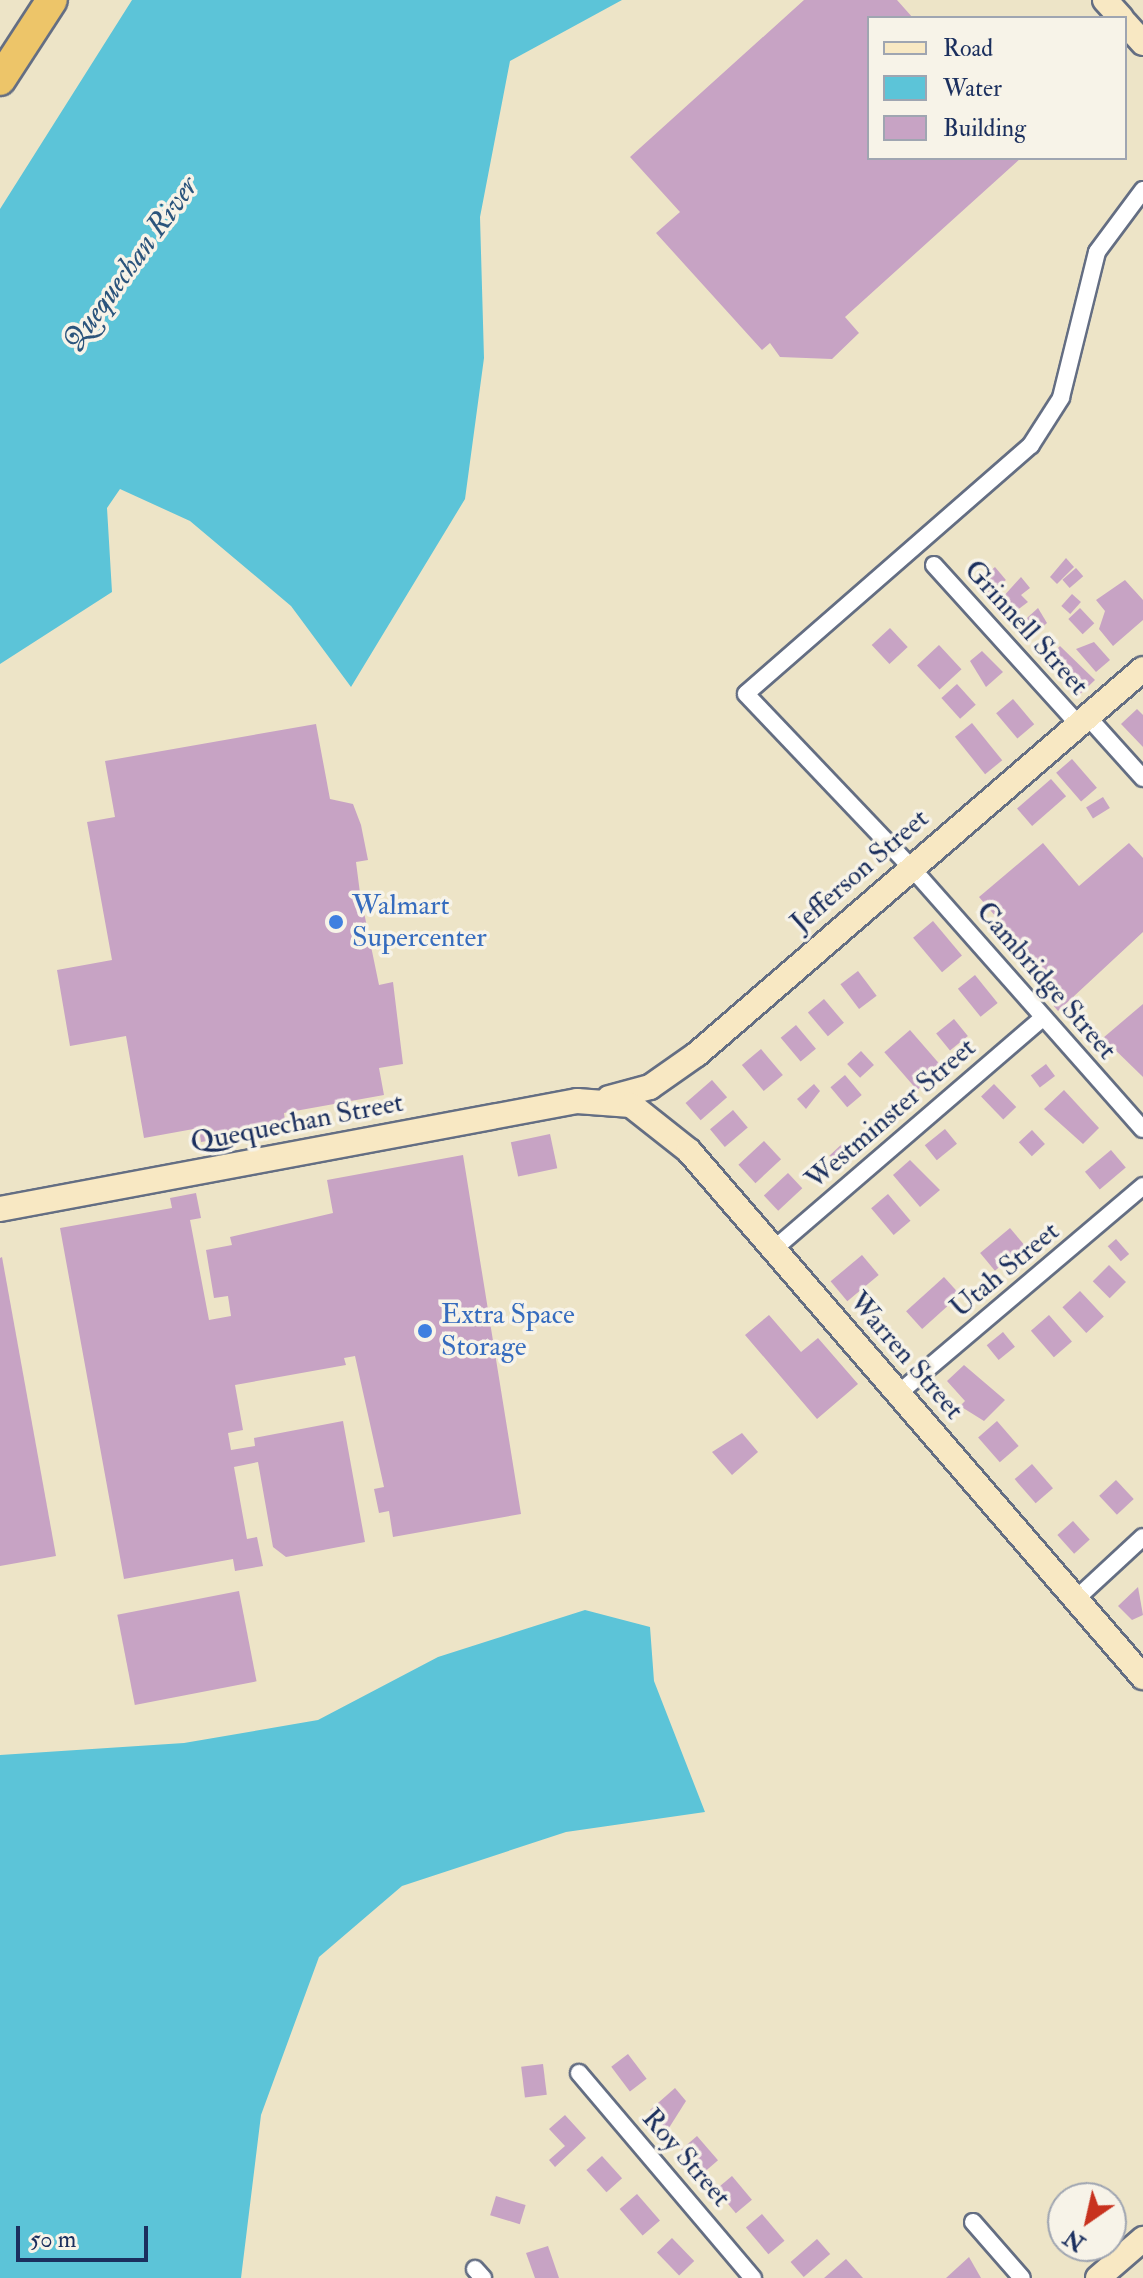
<!DOCTYPE html>
<html>
<head>
<meta charset="utf-8">
<style>
	body { margin:0 }
	#map { position:relative; width:1143px; height:2278px; overflow:hidden; background:#ede4c7; font-family:"IM FELL Double Pica",serif }
	div>[style] { position:absolute }
	.water>* { inset:0; background:#5cc4d8 }
	.building>* { inset:0; background:#c7a3c4; transform-origin:0 0 }
	.roads { filter:drop-shadow(2px 0 #646e83) drop-shadow(-2px 0 #646e83) drop-shadow(0 2px #646e83) drop-shadow(0 -2px #646e83) }
	.street>* { height:16px; margin:-8px; padding:0 8px; transform-origin:8px; border-radius:8px; background:#fff }
	.secondary>* { height:24px; margin:-12px; padding:0 12px; transform-origin:12px; border-radius:12px; background:#f8e8c3 }
	.highway>* { height:30px; margin:-15px; padding:0 15px; transform-origin:15px; border-radius:15px; background:#edc569 }
	.dots>* { width:22px; height:22px; translate:-50% -50%; box-sizing:border-box; border:4px solid #f7f3e8; border-radius:50% }
	span { translate:-50% -50%; white-space:nowrap; text-align:center; line-height:1.15; -webkit-text-stroke:7px #f7f3e8; paint-order:stroke }
	.street-label { font-size:28px; color:#1b2f5e }
	.shop-label { font-size:28px; color:#366cbe }
	.left { translate:0 -50%; text-align:left }
	.water-label { font-size:30px; color:#2b547c; font-style:italic }
	.legend { position:absolute; left:867px; top:16px; width:260px; height:144px; box-sizing:border-box; background:#f7f3e8; border:2px solid #9fa5b1; margin:0; padding:10px 14px; list-style:none; font-size:24px; color:#1b2f5e }
	.legend li { display:flex; align-items:center; gap:16px; height:40px }
	.legend b { width:40px; border:2px solid #9fa5b1 }
	.north { position:absolute; left:1047px; top:2182px; width:80px; height:80px; box-sizing:border-box; background:#f7f3e8; border:2px solid #9fa5b1; border-radius:50%; rotate:214deg; font-size:22px; font-weight:700; line-height:32px; text-align:center; color:#1b2f5e }
	.north::after { content:''; display:block; margin:auto; width:28px; height:36px; background:#c8321e; clip-path:polygon(50% 0,100% 100%,50% 72%,0 100%) }
	.scale { position:absolute; left:16px; top:2226px; width:132px; height:36px; box-sizing:border-box; border:4px solid #1b2f5e; border-top:0; padding-left:10px; font-size:24px; line-height:28px; white-space:nowrap; color:#1b2f5e; -webkit-text-stroke:6px #f7f3e8; paint-order:stroke }
</style>
</head>
<body>
<div id="map">
	<div class="water">
		<div style="clip-path:polygon(132px 0,622px 0,510px 61px,480px 217px,484px 358px,465px 499px,351px 687px,291px 606px,190px 521px,120px 489px,107px 508px,112px 592px,0 664px,0 209px)"></div>
		<div style="clip-path:polygon(585px 1610px,650px 1627px,654px 1681px,705px 1812px,566px 1832px,402px 1886px,319px 1957px,261px 2115px,241px 2278px,0 2278px,0 1755px,184px 1743px,318px 1720px,438px 1657px)"></div>
	</div>
	<div class="building">
		<div style="clip-path:polygon(804px 0,897px 0,913px 18px,869px 18px,869px 158px,1021px 158px,845px 317px,859px 333px,832px 359px,780px 357px,770px 343px,762px 350px,656px 233px,680px 212px,630px 157px)"></div>
		<div style="clip-path:polygon(1066px 558px,1074px 567px,1057px 584px,1050px 577px)"></div>
		<div style="left:995px;top:567px;width:17px;height:23px;rotate:50deg"></div>
		<div style="left:1076px;top:568px;width:11px;height:18px;rotate:49deg"></div>
		<div style="clip-path:polygon(1021px 577px,1030px 588px,1021px 595px,1028px 602px,1004px 620px,993px 608px)"></div>
		<div style="clip-path:polygon(1125px 580px,1143px 600px,1143px 620px,1113px 646px,1099px 629px,1105px 611px,1096px 600px)"></div>
		<div style="left:1072px;top:594px;width:12px;height:16px;rotate:42deg"></div>
		<div style="clip-path:polygon(1038px 608px,1047px 623px,1029px 639px,1017px 627px)"></div>
		<div style="left:1080px;top:608px;width:21px;height:16px;rotate:47deg"></div>
		<div style="left:890px;top:628px;width:26px;height:25px;rotate:47deg"></div>
		<div style="clip-path:polygon(1094px 642px,1110px 660px,1096px 672px,1076px 649px)"></div>
		<div style="left:939px;top:645px;width:33px;height:30px;rotate:47deg"></div>
		<div style="clip-path:polygon(1060px 646px,1095px 680px,1076px 698px,1045px 660px)"></div>
		<div style="clip-path:polygon(982px 651px,1003px 672px,986px 687px,970px 661px)"></div>
		<div style="left:957px;top:684px;width:28px;height:21px;rotate:48deg"></div>
		<div style="left:1013px;top:699px;width:33px;height:22px;rotate:50deg"></div>
		<div style="clip-path:polygon(1137px 709px,1143px 715px,1143px 747px,1121px 724px)"></div>
		<div style="left:972px;top:723px;width:48px;height:22px;rotate:51deg"></div>
		<div style="clip-path:polygon(316px 724px,330px 799px,353px 804px,361px 825px,368px 860px,356px 862px,360px 893px,379px 985px,393px 982px,403px 1064px,379px 1068px,384px 1095px,284px 1113px,286px 1128px,201px 1142px,199px 1128px,144px 1138px,126px 1036px,70px 1046px,57px 970px,112px 960px,87px 822px,115px 817px,105px 761px)"></div>
		<div style="left:1072px;top:759px;width:38px;height:21px;rotate:49deg"></div>
		<div style="left:1051px;top:779px;width:23px;height:45px;rotate:49deg"></div>
		<div style="left:1103px;top:797px;width:13px;height:20px;rotate:58deg"></div>
		<div style="clip-path:polygon(1043px 843px,1079px 886px,1129px 843px,1143px 858px,1143px 932px,1058px 1011px,1003px 947px,1014px 938px,979px 897px)"></div>
		<div style="left:933px;top:921px;width:45px;height:26px;rotate:50deg"></div>
		<div style="left:858px;top:971px;width:31px;height:22px;rotate:53deg"></div>
		<div style="left:975px;top:975px;width:36px;height:22px;rotate:51deg"></div>
		<div style="left:824px;top:999px;width:31px;height:21px;rotate:50deg"></div>
		<div style="clip-path:polygon(1143px 1004px,1143px 1077px,1103px 1038px)"></div>
		<div style="left:954px;top:1019px;width:22px;height:23px;rotate:51deg"></div>
		<div style="left:796px;top:1025px;width:31px;height:20px;rotate:50deg"></div>
		<div style="left:910px;top:1030px;width:50px;height:34px;rotate:49deg"></div>
		<div style="left:761px;top:1049px;width:34px;height:25px;rotate:50deg"></div>
		<div style="left:861px;top:1051px;width:19px;height:19px;rotate:47deg"></div>
		<div style="left:1046px;top:1064px;width:15px;height:19px;rotate:53deg"></div>
		<div style="left:845px;top:1075px;width:26px;height:19px;rotate:50deg"></div>
		<div style="left:712px;top:1080px;width:23px;height:35px;rotate:49deg"></div>
		<div style="clip-path:polygon(814px 1084px,820px 1091px,806px 1109px,797px 1099px)"></div>
		<div style="left:994px;top:1084px;width:32px;height:18px;rotate:46deg"></div>
		<div style="clip-path:polygon(1064px 1090px,1099px 1128px,1083px 1144px,1044px 1109px)"></div>
		<div style="left:733px;top:1110px;width:23px;height:30px;rotate:50deg"></div>
		<div style="left:945px;top:1129px;width:19px;height:26px;rotate:51deg"></div>
		<div style="left:1032px;top:1130px;width:19px;height:18px;rotate:47deg"></div>
		<div style="left:550px;top:1134px;width:35px;height:40px;rotate:78deg"></div>
		<div style="left:764px;top:1141px;width:25px;height:35px;rotate:47deg"></div>
		<div style="left:844px;top:1142px;width:18px;height:20px;rotate:47deg"></div>
		<div style="left:1111px;top:1150px;width:23px;height:34px;rotate:50deg"></div>
		<div style="clip-path:polygon(463px 1155px,521px 1514px,393px 1537px,389px 1511px,379px 1513px,374px 1489px,384px 1487px,355px 1356px,344px 1358px,346px 1365px,235px 1385px,243px 1430px,228px 1433px,231px 1450px,255px 1446px,254px 1438px,343px 1421px,365px 1542px,286px 1557px,273px 1547px,258px 1462px,234px 1467px,247px 1539px,257px 1537px,263px 1566px,235px 1571px,233px 1559px,124px 1579px,60px 1228px,172px 1208px,170px 1198px,196px 1193px,201px 1218px,190px 1220px,209px 1320px,231px 1316px,228px 1296px,214px 1298px,206px 1250px,232px 1245px,230px 1237px,333px 1213px,327px 1180px)"></div>
		<div style="clip-path:polygon(910px 1160px,940px 1190px,920px 1207px,893px 1175px)"></div>
		<div style="left:788px;top:1173px;width:21px;height:33px;rotate:47deg"></div>
		<div style="left:888px;top:1194px;width:35px;height:22px;rotate:50deg"></div>
		<div style="left:1010px;top:1228px;width:23px;height:39px;rotate:50deg"></div>
		<div style="left:1116px;top:1239px;width:20px;height:11px;rotate:49deg"></div>
		<div style="left:862px;top:1255px;width:26px;height:41px;rotate:50deg"></div>
		<div style="clip-path:polygon(2px 1257px,56px 1556px,0 1566px,0 1258px)"></div>
		<div style="left:1109px;top:1265px;width:24px;height:23px;rotate:45deg"></div>
		<div style="left:944px;top:1277px;width:24px;height:51px;rotate:48deg"></div>
		<div style="left:1080px;top:1291px;width:35px;height:24px;rotate:47deg"></div>
		<div style="clip-path:polygon(769px 1315px,801px 1352px,818px 1338px,858px 1384px,817px 1419px,745px 1335px)"></div>
		<div style="left:1049px;top:1315px;width:35px;height:24px;rotate:49deg"></div>
		<div style="left:1003px;top:1332px;width:19px;height:21px;rotate:51deg"></div>
		<div style="clip-path:polygon(964px 1365px,1005px 1400px,984px 1421px,960px 1406px,965px 1401px,947px 1381px)"></div>
		<div style="left:997px;top:1421px;width:33px;height:25px;rotate:49deg"></div>
		<div style="clip-path:polygon(742px 1433px,758px 1452px,732px 1475px,712px 1452px)"></div>
		<div style="left:1032px;top:1464px;width:32px;height:23px;rotate:49deg"></div>
		<div style="left:1116px;top:1480px;width:26px;height:23px;rotate:47deg"></div>
		<div style="left:1073px;top:1521px;width:25px;height:21px;rotate:48deg"></div>
		<div style="clip-path:polygon(1138px 1587px,1143px 1615px,1132px 1620px,1118px 1606px)"></div>
		<div style="left:239px;top:1591px;width:92px;height:124px;rotate:79deg"></div>
		<div style="left:628px;top:2054px;width:31px;height:21px;rotate:53deg"></div>
		<div style="left:543px;top:2064px;width:31px;height:22px;rotate:83deg"></div>
		<div style="clip-path:polygon(675px 2088px,686px 2101px,667px 2131px,650px 2110px)"></div>
		<div style="clip-path:polygon(565px 2115px,586px 2138px,555px 2167px,549px 2160px,565px 2146px,549px 2129px)"></div>
		<div style="left:697px;top:2136px;width:32px;height:21px;rotate:49deg"></div>
		<div style="left:602px;top:2156px;width:30px;height:21px;rotate:48deg"></div>
		<div style="left:732px;top:2176px;width:31px;height:21px;rotate:50deg"></div>
		<div style="left:637px;top:2194px;width:35px;height:23px;rotate:49deg"></div>
		<div style="left:496px;top:2196px;width:31px;height:20px;rotate:17deg"></div>
		<div style="left:762px;top:2214px;width:35px;height:21px;rotate:50deg"></div>
		<div style="left:672px;top:2238px;width:32px;height:21px;rotate:46deg"></div>
		<div style="left:817px;top:2239px;width:20px;height:35px;rotate:49deg"></div>
		<div style="clip-path:polygon(548px 2246px,559px 2278px,535px 2278px,526px 2253px)"></div>
		<div style="clip-path:polygon(969px 2257px,981px 2278px,946px 2278px)"></div>
		<div style="clip-path:polygon(846px 2259px,863px 2278px,824px 2278px)"></div>
	</div>
	<div class="roads">
		<div class="street">
			<div style="left:1143px;top:190px;width:77px;rotate:126.6deg"></div>
			<div style="left:1097px;top:252px;width:150px;rotate:103.9deg"></div>
			<div style="left:1061px;top:398px;width:56px;rotate:122.6deg"></div>
			<div style="left:1031px;top:445px;width:378px;rotate:138.9deg"></div>
			<div style="left:746px;top:694px;width:238px;rotate:46.4deg"></div>
			<div style="left:910px;top:866px;width:351px;rotate:48.5deg"></div>
			<div style="left:934px;top:565px;width:216px;rotate:47.8deg"></div>
			<div style="left:1088px;top:717px;width:82px;rotate:48deg"></div>
			<div style="left:774px;top:1249px;width:355px;rotate:-40.7deg"></div>
			<div style="left:899px;top:1393px;width:320px;rotate:-40.3deg"></div>
			<div style="left:1076px;top:1599px;width:91px;rotate:-42.8deg"></div>
			<div style="left:579px;top:2073px;width:269px;rotate:49.7deg"></div>
			<div style="left:973px;top:2222px;width:74px;rotate:48.8deg"></div>
			<div style="left:475px;top:2269px;width:12px;rotate:48deg"></div>
		</div>
		<div class="secondary">
			<div style="left:1105px;top:0;width:24px;rotate:48deg"></div>
			<div style="left:1125px;top:23px;width:27px;rotate:48deg"></div>
			<div style="left:609px;top:1098px;width:42px;rotate:-15deg"></div>
			<div style="left:650px;top:1087px;width:57px;rotate:-35.1deg"></div>
			<div style="left:697px;top:1054px;width:589px;rotate:-40.8deg"></div>
			<div style="left:0;top:1209px;width:587px;rotate:-10.6deg"></div>
			<div style="left:577px;top:1101px;width:54px;rotate:4.2deg"></div>
			<div style="left:631px;top:1105px;width:74px;rotate:38.4deg"></div>
			<div style="left:689px;top:1151px;width:695px;rotate:49.2deg"></div>
			<div style="left:1098px;top:2278px;width:60px;rotate:-40.9deg"></div>
		</div>
		<div class="highway">
			<div style="left:0;top:80px;width:95px;rotate:-57deg"></div>
		</div>
	</div>
	<div class="dots">
		<div style="left:336px;top:922px;background:#3f7fe0"></div>
		<div style="left:425px;top:1331px;background:#3f7fe0"></div>
	</div>
	<div class="street-label">
		<span style="left:1026px;top:628px;rotate:48deg">Grinnell Street</span>
		<span style="left:860px;top:871px;rotate:-41deg">Jefferson Street</span>
		<span style="left:1046px;top:981px;rotate:49deg">Cambridge Street</span>
		<span style="left:891px;top:1114px;rotate:-41deg">Westminster Street</span>
		<span style="left:297px;top:1123px;rotate:-11deg">Quequechan Street</span>
		<span style="left:1005px;top:1270px;rotate:-40deg">Utah Street</span>
		<span style="left:906px;top:1356px;rotate:49deg">Warren Street</span>
		<span style="left:686px;top:2158px;rotate:49deg">Roy Street</span>
	</div>
	<div class="shop-label">
		<span class="left" style="left:352px;top:922px">Walmart<br>Supercenter</span>
		<span class="left" style="left:441px;top:1331px">Extra Space<br>Storage</span>
	</div>
	<div class="water-label">
		<span style="left:131px;top:264px;rotate:-54deg">Quequechan River</span>
	</div>
	<ul class="legend">
	<li><b style="height:10px;background:#f8e8c3"></b>Road</li>
	<li><b style="height:22px;background:#5cc4d8"></b>Water</li>
	<li><b style="height:22px;background:#c7a3c4"></b>Building</li>
	</ul>
	<div class="north">N</div>
	<div class="scale">50 m</div>
</div>
</body>
</html>
